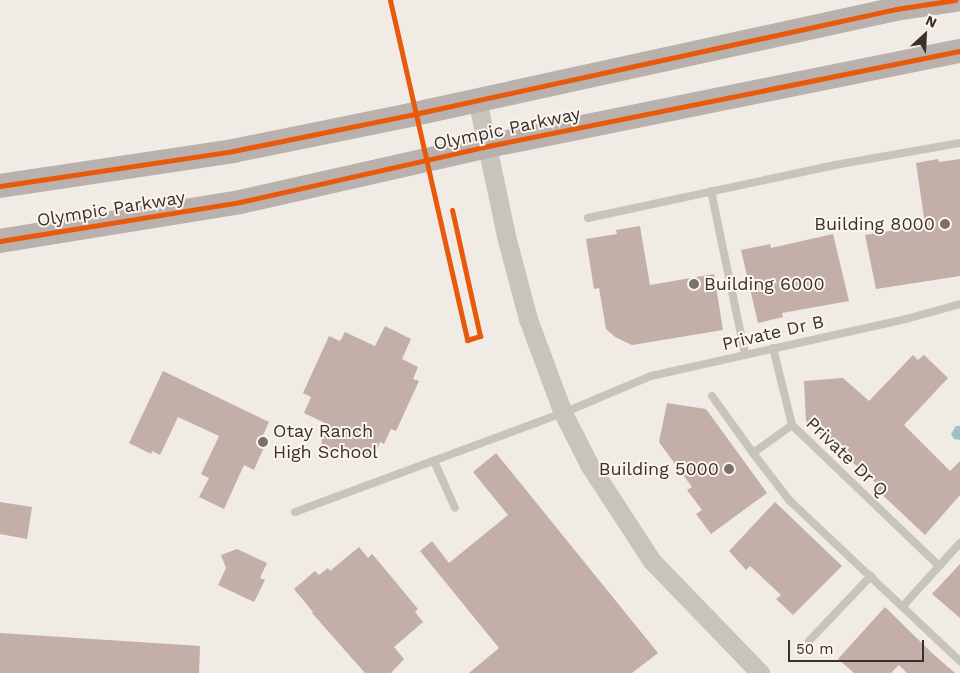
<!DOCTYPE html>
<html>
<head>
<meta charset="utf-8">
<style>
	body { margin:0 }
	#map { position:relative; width:960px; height:673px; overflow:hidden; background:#f0ebe5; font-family:"Work Sans",sans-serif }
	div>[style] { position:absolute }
	.water>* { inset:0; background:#a1c2c1 }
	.building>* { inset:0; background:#c3afa7 }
	.service>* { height:8px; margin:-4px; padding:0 4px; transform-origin:4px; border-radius:4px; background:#c9c3be }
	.tertiary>* { height:19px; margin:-9.5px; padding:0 9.5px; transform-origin:9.5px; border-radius:9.5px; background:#c9c3be }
	.primary>* { height:24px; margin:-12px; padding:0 12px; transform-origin:12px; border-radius:12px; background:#b8b1ad }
	.cycleway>* { height:5px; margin:-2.5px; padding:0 2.5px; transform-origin:2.5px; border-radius:2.5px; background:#e8590c }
	.dots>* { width:14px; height:14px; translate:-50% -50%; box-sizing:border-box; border:2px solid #fbf5ee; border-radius:50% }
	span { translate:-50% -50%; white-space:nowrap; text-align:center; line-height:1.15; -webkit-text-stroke:4px #fbf5ee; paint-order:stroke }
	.street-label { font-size:18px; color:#3b302b }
	.poi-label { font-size:18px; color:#3b302b }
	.right { translate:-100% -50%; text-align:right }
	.left { translate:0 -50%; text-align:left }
	.north { position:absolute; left:900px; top:10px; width:50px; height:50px; -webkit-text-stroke:4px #fbf5ee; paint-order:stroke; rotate:25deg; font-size:14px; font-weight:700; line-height:20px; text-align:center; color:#3b302b }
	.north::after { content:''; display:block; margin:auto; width:18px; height:22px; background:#3b302b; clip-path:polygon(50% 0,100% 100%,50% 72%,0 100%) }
	.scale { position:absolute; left:788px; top:640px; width:136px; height:22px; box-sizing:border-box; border:2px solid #3b302b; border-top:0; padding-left:6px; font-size:15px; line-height:18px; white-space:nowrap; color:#3b302b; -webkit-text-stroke:4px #fbf5ee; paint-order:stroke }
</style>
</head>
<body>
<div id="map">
	<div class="water">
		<div style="clip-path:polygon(956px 426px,960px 426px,960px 440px,954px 439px,951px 434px)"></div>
	</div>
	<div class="building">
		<div style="clip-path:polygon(938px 159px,939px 162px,960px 159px,960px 276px,876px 289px,865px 235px,925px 225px,916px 163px)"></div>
		<div style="clip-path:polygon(640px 226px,650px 285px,714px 274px,723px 330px,632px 345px,615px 337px,606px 329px,599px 288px,594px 289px,586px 239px,617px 234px,616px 230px)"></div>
		<div style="clip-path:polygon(833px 234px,849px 301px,782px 313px,783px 317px,758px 323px,741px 250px,770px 244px,771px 248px)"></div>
		<div style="clip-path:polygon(385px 326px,411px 339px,402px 359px,418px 367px,413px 379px,419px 381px,396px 431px,391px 429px,384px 444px,380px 442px,374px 456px,368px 459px,361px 456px,357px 451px,321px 454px,322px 436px,327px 424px,304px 413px,311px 397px,303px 393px,329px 336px,340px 341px,345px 332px,375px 346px)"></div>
		<div style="clip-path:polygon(913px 355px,918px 360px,924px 355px,948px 378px,904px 425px,950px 471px,960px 461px,960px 495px,925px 535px,874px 487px,877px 484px,806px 421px,804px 381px,843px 378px,869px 401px)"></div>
		<div style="clip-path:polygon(163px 371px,269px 422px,259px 444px,264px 447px,254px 470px,244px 465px,224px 509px,199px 497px,209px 478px,201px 474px,219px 436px,178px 417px,160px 455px,152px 451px,151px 454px,129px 443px)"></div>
		<div style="clip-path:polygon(667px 403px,706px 409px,767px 493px,711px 534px,696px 514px,702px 510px,687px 490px,692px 487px,659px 442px)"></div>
		<div style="clip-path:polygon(496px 453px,658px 653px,632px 673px,469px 673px,499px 648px,420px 551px,432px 541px,449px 563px,508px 515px,473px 472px)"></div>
		<div style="clip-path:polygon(0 502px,32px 507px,27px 539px,0 534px)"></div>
		<div style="clip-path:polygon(775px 502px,842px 566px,793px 615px,776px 599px,781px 595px,750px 566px,746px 570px,729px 551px)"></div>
		<div style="clip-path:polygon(359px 547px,368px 558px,372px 554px,379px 562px,418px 609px,415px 612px,423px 622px,394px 647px,404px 659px,391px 673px,365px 673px,312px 613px,313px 612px,294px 589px,315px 571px,319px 575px,328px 568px,330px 571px)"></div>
		<div style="clip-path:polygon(237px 549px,267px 563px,260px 578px,265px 580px,254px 602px,218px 585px,226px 568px,221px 555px)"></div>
		<div style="clip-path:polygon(960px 564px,960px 618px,932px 594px)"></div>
		<div style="clip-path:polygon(885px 607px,933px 654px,955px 673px,907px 673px,899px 665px,891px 673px,854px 673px,838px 659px)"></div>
		<div style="clip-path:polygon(0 633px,200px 646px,199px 673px,0 673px)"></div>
	</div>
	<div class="service">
		<div style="left:711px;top:191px;width:167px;rotate:78.2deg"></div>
		<div style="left:588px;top:218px;width:253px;rotate:-12.1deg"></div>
		<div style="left:835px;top:165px;width:127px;rotate:-10deg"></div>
		<div style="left:773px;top:348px;width:79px;rotate:76.1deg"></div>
		<div style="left:792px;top:425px;width:204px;rotate:43.8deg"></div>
		<div style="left:712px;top:396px;width:70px;rotate:54.3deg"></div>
		<div style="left:792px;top:425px;width:48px;rotate:144.3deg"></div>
		<div style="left:753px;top:453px;width:59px;rotate:52.5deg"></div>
		<div style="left:789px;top:500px;width:235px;rotate:43.3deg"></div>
		<div style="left:434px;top:461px;width:51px;rotate:65.9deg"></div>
		<div style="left:295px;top:512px;width:286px;rotate:-20.3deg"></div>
		<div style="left:563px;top:413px;width:95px;rotate:-22.8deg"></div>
		<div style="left:651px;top:376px;width:261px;rotate:-12.6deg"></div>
		<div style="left:906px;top:319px;width:56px;rotate:-15.5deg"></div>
		<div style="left:903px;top:606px;width:85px;rotate:-47.9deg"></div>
		<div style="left:809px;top:641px;width:90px;rotate:-46.4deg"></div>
	</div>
	<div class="tertiary">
		<div style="left:477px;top:99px;width:140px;rotate:78deg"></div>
		<div style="left:506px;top:236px;width:86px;rotate:75.2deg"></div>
		<div style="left:528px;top:319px;width:100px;rotate:69.6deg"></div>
		<div style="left:563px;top:413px;width:59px;rotate:63deg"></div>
		<div style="left:590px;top:466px;width:113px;rotate:56.9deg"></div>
		<div style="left:652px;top:561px;width:156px;rotate:46deg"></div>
	</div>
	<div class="primary">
		<div style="left:0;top:186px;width:236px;rotate:-8.5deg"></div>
		<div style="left:233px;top:151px;width:181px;rotate:-11.5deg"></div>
		<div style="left:410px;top:115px;width:497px;rotate:-12.3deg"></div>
		<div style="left:896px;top:9px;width:60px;rotate:-8.7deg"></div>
		<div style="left:0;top:241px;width:243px;rotate:-9.2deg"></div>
		<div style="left:240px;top:202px;width:254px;rotate:-12.7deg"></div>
		<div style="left:488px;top:146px;width:481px;rotate:-11.4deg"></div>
	</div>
	<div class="cycleway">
		<div style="left:390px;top:0;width:349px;rotate:77.2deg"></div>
		<div style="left:467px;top:340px;width:14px;rotate:-17deg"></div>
		<div style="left:480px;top:336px;width:129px;rotate:-102.5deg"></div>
		<div style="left:0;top:186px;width:236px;rotate:-8.5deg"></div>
		<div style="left:233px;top:151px;width:181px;rotate:-11.5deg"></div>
		<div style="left:410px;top:115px;width:497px;rotate:-12.3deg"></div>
		<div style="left:896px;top:9px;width:60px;rotate:-8.7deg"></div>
		<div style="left:0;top:241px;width:243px;rotate:-9.2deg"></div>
		<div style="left:240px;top:202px;width:254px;rotate:-12.7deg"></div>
		<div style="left:488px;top:146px;width:481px;rotate:-11.4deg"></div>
	</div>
	<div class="dots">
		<div style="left:945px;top:224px;background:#7a716c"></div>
		<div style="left:694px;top:284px;background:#7a716c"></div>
		<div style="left:263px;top:442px;background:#7a716c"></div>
		<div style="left:729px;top:469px;background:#7a716c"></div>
	</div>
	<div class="street-label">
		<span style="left:507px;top:129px;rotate:-12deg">Olympic Parkway</span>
		<span style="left:111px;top:209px;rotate:-9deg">Olympic Parkway</span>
		<span style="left:773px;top:333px;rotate:-13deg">Private Dr B</span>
		<span style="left:847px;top:457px;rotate:44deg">Private Dr Q</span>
	</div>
	<div class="poi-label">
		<span class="right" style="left:935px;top:224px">Building 8000</span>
		<span class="left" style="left:704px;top:284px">Building 6000</span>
		<span class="left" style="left:273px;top:442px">Otay Ranch<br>High School</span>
		<span class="right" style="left:719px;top:469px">Building 5000</span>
	</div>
	<div class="north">N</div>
	<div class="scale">50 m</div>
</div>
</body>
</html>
